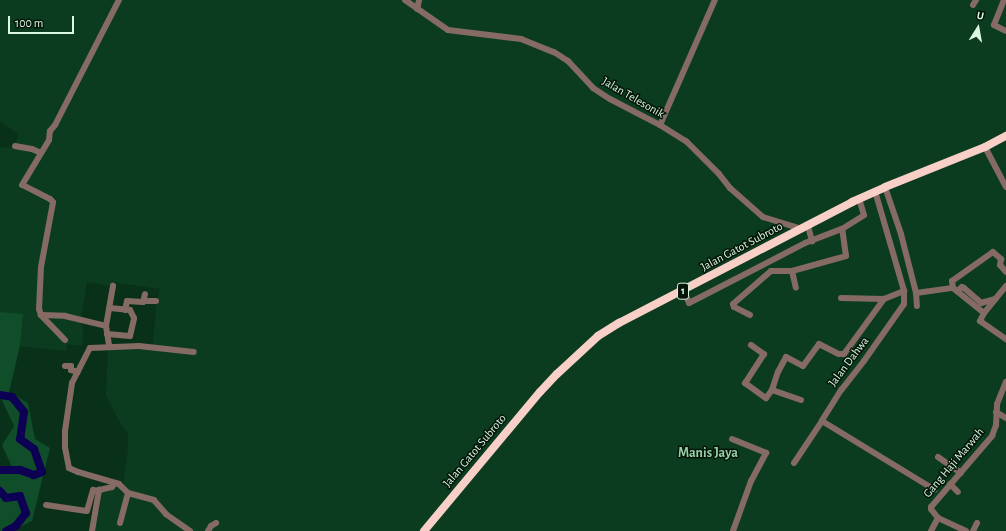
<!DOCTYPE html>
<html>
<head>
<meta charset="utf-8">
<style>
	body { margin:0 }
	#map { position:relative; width:1006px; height:531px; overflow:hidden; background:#093119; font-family:"Alegreya Sans",sans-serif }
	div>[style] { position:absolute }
	.built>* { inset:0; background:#0c3c20 }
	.green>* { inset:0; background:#0f4e29 }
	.river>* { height:8px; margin:-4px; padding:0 4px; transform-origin:4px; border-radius:4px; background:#0d0054 }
	.minor>* { height:6px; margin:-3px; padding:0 3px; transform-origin:3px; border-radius:3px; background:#866b65 }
	.highway>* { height:8px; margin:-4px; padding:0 4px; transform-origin:4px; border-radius:4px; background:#f8d0c7 }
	span { translate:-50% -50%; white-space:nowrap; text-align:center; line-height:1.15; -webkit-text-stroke:3px #031609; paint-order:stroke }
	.shield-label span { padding:1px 3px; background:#031609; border:1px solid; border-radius:3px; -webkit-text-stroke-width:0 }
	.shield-label { font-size:11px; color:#dcf7e2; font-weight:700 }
	.street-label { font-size:12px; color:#dcf7e2 }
	.quarter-label { font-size:14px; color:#98cea6; font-weight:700 }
	.north { position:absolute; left:958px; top:8px; width:40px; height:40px; -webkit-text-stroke:3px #031609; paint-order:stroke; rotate:11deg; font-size:11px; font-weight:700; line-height:16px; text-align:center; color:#dcf7e2 }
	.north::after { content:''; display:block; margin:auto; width:14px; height:18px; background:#dcf7e2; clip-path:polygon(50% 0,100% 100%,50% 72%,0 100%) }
	.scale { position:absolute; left:8px; top:16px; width:66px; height:18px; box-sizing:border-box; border:2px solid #dcf7e2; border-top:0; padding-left:5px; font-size:12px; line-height:14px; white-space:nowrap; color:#dcf7e2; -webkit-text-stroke:3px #031609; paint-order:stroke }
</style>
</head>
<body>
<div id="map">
	<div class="built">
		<div style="clip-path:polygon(0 0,1006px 0,1006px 531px,90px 531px,98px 491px,123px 485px,128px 449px,128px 433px,118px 419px,106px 395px,108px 346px,153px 347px,156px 307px,160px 289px,112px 282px,110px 286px,87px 282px,81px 316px,83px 335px,82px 346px,67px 344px,66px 351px,20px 346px,23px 314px,0 312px,0 147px,14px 148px,19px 134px,0 122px)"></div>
	</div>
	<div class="green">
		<div style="clip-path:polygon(0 312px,23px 314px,20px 346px,9px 392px,28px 403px,35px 439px,50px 448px,32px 521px,11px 531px,0 531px,0 471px,12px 467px,2px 445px,14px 426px,0 396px)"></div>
	</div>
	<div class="river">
		<div style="left:0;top:395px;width:12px;rotate:9deg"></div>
		<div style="left:12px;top:397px;width:19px;rotate:51deg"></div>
		<div style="left:24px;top:412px;width:27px;rotate:98deg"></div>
		<div style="left:20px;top:439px;width:17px;rotate:36deg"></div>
		<div style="left:34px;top:449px;width:24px;rotate:71deg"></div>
		<div style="left:42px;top:472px;width:9px;rotate:159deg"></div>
		<div style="left:34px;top:475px;width:15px;rotate:-160deg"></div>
		<div style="left:20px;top:470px;width:20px;rotate:180deg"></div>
		<div style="left:0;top:491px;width:9px;rotate:49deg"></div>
		<div style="left:6px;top:498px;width:14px;rotate:-8deg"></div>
		<div style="left:20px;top:496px;width:18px;rotate:71deg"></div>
		<div style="left:26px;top:513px;width:16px;rotate:128deg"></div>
		<div style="left:16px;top:526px;width:11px;rotate:153deg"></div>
	</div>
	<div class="minor">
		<div style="left:405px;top:0;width:52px;rotate:34.9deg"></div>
		<div style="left:448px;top:30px;width:74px;rotate:7deg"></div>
		<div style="left:521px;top:39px;width:35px;rotate:22deg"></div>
		<div style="left:554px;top:52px;width:17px;rotate:33deg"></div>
		<div style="left:568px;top:61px;width:37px;rotate:47deg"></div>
		<div style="left:593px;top:88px;width:20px;rotate:33deg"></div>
		<div style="left:610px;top:99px;width:56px;rotate:27.5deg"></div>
		<div style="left:660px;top:125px;width:31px;rotate:32deg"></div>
		<div style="left:686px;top:141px;width:47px;rotate:45deg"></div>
		<div style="left:719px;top:174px;width:18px;rotate:52deg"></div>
		<div style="left:730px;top:188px;width:44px;rotate:41.3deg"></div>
		<div style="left:763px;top:217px;width:41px;rotate:17.1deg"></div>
		<div style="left:1004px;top:0;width:27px;rotate:112deg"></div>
		<div style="left:994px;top:25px;width:13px;rotate:27deg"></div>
		<div style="left:973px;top:5px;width:6px;rotate:-59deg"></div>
		<div style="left:417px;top:9px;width:9px;rotate:-77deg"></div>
		<div style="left:660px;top:125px;width:137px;rotate:-66.3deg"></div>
		<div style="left:15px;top:146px;width:17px;rotate:10deg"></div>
		<div style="left:32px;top:149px;width:10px;rotate:24deg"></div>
		<div style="left:985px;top:147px;width:45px;rotate:62.3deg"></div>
		<div style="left:885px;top:187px;width:50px;rotate:71.2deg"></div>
		<div style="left:901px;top:234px;width:61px;rotate:75.7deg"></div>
		<div style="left:916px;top:293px;width:13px;rotate:86deg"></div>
		<div style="left:875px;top:191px;width:104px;rotate:73.8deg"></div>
		<div style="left:904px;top:291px;width:13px;rotate:90deg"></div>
		<div style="left:904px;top:304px;width:70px;rotate:125.1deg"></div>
		<div style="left:864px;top:361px;width:37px;rotate:128deg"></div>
		<div style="left:841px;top:390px;width:36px;rotate:122deg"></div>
		<div style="left:822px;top:421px;width:132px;rotate:31.4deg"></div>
		<div style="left:808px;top:226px;width:16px;rotate:75deg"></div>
		<div style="left:792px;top:271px;width:17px;rotate:77deg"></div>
		<div style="left:1006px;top:286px;width:35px;rotate:129deg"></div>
		<div style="left:984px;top:313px;width:9px;rotate:117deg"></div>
		<div style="left:980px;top:321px;width:32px;rotate:35deg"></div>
		<div style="left:684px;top:291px;width:13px;rotate:67deg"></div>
		<div style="left:689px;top:303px;width:131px;rotate:-27.3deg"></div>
		<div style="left:805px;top:243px;width:40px;rotate:-21deg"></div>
		<div style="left:842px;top:229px;width:26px;rotate:-32deg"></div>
		<div style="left:864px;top:215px;width:17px;rotate:-107deg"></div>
		<div style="left:957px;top:291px;width:6px;rotate:-39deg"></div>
		<div style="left:962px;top:287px;width:2px;rotate:27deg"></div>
		<div style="left:964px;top:288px;width:23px;rotate:41deg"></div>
		<div style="left:981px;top:303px;width:15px;rotate:-16deg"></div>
		<div style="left:916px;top:293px;width:37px;rotate:-8deg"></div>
		<div style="left:841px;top:298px;width:43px;rotate:1.3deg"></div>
		<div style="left:884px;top:299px;width:22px;rotate:-22deg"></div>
		<div style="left:144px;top:301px;width:12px"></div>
		<div style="left:125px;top:310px;width:9px;rotate:-77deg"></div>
		<div style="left:127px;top:301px;width:16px;rotate:4deg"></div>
		<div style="left:143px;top:302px;width:8px;rotate:-76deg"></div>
		<div style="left:984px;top:313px;width:40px;rotate:-141deg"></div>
		<div style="left:953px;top:288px;width:7px;rotate:-98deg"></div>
		<div style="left:952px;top:281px;width:50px;rotate:-35.3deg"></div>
		<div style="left:993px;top:252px;width:11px;rotate:41deg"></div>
		<div style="left:1001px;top:259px;width:6px;rotate:99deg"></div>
		<div style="left:1000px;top:265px;width:9px;rotate:49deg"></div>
		<div style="left:41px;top:315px;width:24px;rotate:2deg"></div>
		<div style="left:65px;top:316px;width:42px;rotate:13.7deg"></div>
		<div style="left:106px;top:326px;width:20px;rotate:81deg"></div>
		<div style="left:750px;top:315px;width:18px;rotate:-153deg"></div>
		<div style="left:734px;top:307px;width:3px;rotate:-108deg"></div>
		<div style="left:733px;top:304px;width:50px;rotate:-41deg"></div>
		<div style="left:771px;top:271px;width:21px"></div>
		<div style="left:792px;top:271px;width:56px;rotate:-15.5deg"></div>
		<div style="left:846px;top:256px;width:27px;rotate:-98deg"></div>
		<div style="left:106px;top:326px;width:41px;rotate:-80.1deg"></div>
		<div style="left:107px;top:334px;width:23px;rotate:5deg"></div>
		<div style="left:130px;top:336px;width:18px;rotate:-77deg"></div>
		<div style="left:134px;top:318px;width:9px;rotate:-117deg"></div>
		<div style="left:130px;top:310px;width:20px;rotate:-174deg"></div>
		<div style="left:65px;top:340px;width:35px;rotate:-134deg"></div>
		<div style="left:41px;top:315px;width:6px;rotate:-108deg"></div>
		<div style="left:39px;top:309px;width:42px;rotate:-87.3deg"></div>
		<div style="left:41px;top:267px;width:66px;rotate:-79.5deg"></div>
		<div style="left:53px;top:202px;width:4px;rotate:-135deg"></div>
		<div style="left:50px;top:199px;width:31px;rotate:-153deg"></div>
		<div style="left:22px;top:185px;width:52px;rotate:-59deg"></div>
		<div style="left:49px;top:140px;width:9px;rotate:-84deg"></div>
		<div style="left:50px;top:131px;width:8px;rotate:-50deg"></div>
		<div style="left:55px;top:125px;width:140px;rotate:-62.9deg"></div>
		<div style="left:751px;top:345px;width:16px;rotate:35deg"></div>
		<div style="left:764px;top:354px;width:35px;rotate:123deg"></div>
		<div style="left:745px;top:383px;width:26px;rotate:36deg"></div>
		<div style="left:766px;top:398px;width:10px;rotate:-53deg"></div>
		<div style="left:65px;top:366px;width:6px"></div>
		<div style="left:71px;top:366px;width:4px;rotate:90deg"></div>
		<div style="left:71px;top:370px;width:7px;rotate:16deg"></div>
		<div style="left:801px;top:400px;width:31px;rotate:-161deg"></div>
		<div style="left:772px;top:390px;width:19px;rotate:-72deg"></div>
		<div style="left:778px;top:372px;width:17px;rotate:-62deg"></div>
		<div style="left:786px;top:357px;width:19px;rotate:28deg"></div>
		<div style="left:803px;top:366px;width:27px;rotate:-54deg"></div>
		<div style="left:819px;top:344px;width:22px;rotate:27deg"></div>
		<div style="left:839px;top:354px;width:5px"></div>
		<div style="left:844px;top:354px;width:68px;rotate:-54deg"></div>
		<div style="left:996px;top:412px;width:12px;rotate:31deg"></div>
		<div style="left:732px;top:439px;width:37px;rotate:22deg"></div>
		<div style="left:766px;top:453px;width:32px;rotate:118deg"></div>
		<div style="left:751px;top:481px;width:53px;rotate:109.8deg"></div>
		<div style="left:938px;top:457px;width:28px;rotate:35deg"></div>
		<div style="left:794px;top:463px;width:50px;rotate:-56.3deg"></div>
		<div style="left:950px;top:484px;width:11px;rotate:45deg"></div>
		<div style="left:46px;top:505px;width:41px;rotate:8.3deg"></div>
		<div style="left:87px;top:511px;width:22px;rotate:-74deg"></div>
		<div style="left:93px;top:490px;width:6px;rotate:9deg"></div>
		<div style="left:120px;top:523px;width:31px;rotate:-75deg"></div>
		<div style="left:92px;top:531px;width:42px;rotate:-80.3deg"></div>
		<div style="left:99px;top:490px;width:13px;rotate:-13deg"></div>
		<div style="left:112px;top:487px;width:5px;rotate:-53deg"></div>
		<div style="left:190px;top:531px;width:29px;rotate:-145deg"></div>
		<div style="left:166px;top:514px;width:18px;rotate:-131deg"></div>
		<div style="left:154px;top:500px;width:27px;rotate:-165deg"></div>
		<div style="left:128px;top:493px;width:13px;rotate:-135deg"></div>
		<div style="left:119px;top:484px;width:43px;rotate:-163.7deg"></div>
		<div style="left:78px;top:472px;width:10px;rotate:-156deg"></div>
		<div style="left:69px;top:468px;width:21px;rotate:-101deg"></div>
		<div style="left:65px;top:447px;width:16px;rotate:-90deg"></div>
		<div style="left:65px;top:431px;width:49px;rotate:-81.7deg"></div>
		<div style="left:72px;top:383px;width:39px;rotate:-63deg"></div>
		<div style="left:90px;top:348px;width:49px;rotate:-2.3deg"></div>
		<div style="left:139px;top:346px;width:55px;rotate:6.2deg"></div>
		<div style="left:208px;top:531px;width:6px;rotate:-59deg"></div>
		<div style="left:211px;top:526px;width:6px;rotate:-31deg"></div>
		<div style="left:931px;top:531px;width:15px;rotate:-62deg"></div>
		<div style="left:966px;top:531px;width:31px;rotate:-155deg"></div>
		<div style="left:938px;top:518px;width:11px;rotate:-128deg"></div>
		<div style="left:931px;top:509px;width:2px;rotate:-90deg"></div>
		<div style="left:931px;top:507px;width:94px;rotate:-49.3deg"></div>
		<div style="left:992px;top:436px;width:12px;rotate:-70deg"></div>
		<div style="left:996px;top:425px;width:21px;rotate:-87deg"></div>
		<div style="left:997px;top:404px;width:24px;rotate:-68deg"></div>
		<div style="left:973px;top:531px;width:9px;rotate:-63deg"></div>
	</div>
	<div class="highway">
		<div style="left:424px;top:531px;width:181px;rotate:-50.2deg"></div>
		<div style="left:540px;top:392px;width:25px;rotate:-47deg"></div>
		<div style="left:557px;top:374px;width:56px;rotate:-42.8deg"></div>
		<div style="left:598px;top:336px;width:25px;rotate:-32deg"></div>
		<div style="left:619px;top:323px;width:263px;rotate:-27.4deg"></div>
		<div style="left:852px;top:202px;width:36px;rotate:-24deg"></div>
		<div style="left:885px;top:187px;width:108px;rotate:-21.8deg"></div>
		<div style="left:985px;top:147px;width:24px;rotate:-28deg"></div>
	</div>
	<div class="shield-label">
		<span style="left:683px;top:291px">1</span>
	</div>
	<div class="street-label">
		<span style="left:633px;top:98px;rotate:30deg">Jalan Telesonik</span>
		<span style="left:742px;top:247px;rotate:-28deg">Jalan Gatot Subroto</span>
		<span style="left:849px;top:362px;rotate:-53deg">Jalan Dahwa</span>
		<span style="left:475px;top:451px;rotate:-50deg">Jalan Gatot Subroto</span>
		<span style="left:954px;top:463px;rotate:-50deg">Gang Haji Marwah</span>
	</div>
	<div class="quarter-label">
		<span style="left:708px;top:453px">Manis Jaya</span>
	</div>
	<div class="north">U</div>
	<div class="scale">100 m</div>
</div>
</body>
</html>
